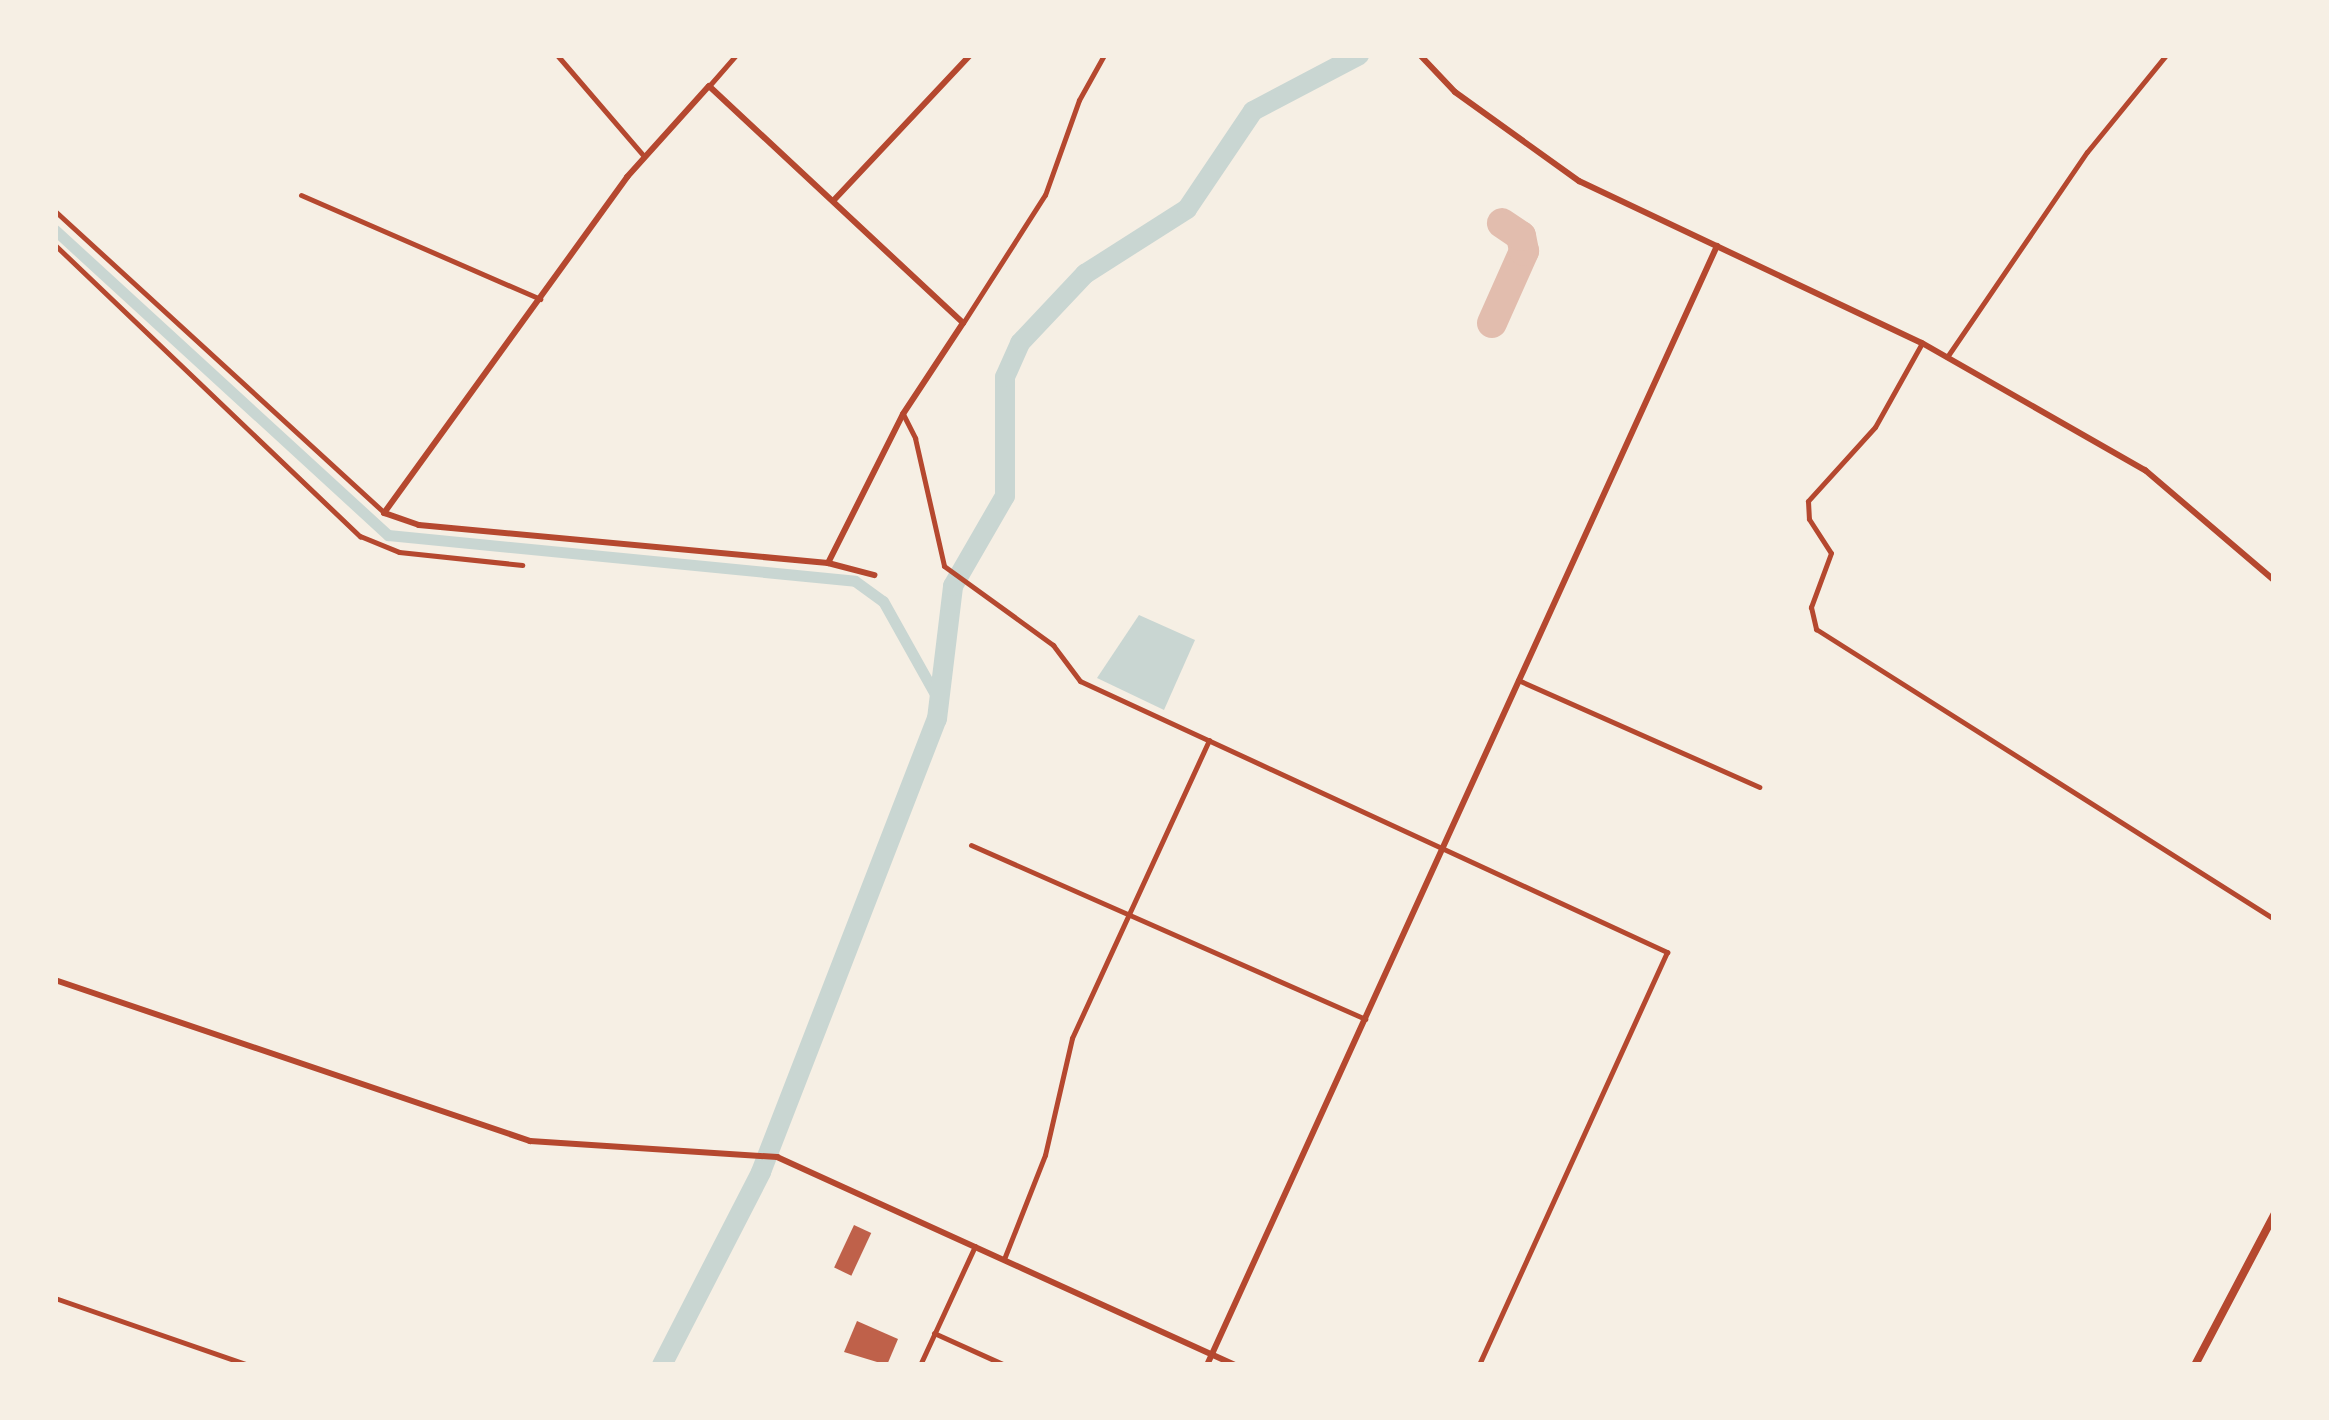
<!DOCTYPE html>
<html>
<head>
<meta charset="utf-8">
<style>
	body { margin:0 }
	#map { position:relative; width:2329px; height:1420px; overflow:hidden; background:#f6efe4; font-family:"IBM Plex Sans",sans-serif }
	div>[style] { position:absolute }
	.water>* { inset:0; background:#c9d6d2 }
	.canal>* { height:11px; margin:-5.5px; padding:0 5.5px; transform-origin:5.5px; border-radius:5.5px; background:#c9d6d2 }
	.river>* { height:20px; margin:-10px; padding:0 10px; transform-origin:10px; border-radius:10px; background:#c9d6d2 }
	.taxiway>* { height:30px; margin:-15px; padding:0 15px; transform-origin:15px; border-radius:15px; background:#e2bdae }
	.building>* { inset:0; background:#bf614a; transform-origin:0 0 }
	.minor>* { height:5px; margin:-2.5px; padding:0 2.5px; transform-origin:2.5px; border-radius:2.5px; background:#b5482f }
	.tertiary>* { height:6px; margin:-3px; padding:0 3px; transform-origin:3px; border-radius:3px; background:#b5482f }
	.secondary>* { height:8px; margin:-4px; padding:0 4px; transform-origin:4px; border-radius:4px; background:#b5482f }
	span { translate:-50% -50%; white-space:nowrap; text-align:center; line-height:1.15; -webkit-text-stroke:8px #f6efe4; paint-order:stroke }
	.frame { position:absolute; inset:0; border:58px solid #f6efe4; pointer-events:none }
</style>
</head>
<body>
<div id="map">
	<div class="water">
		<div style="clip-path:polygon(1139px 615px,1195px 640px,1164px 710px,1097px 678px)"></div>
	</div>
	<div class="canal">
		<div style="left:55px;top:230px;width:452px;rotate:42.5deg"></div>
		<div style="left:388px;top:535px;width:469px;rotate:5.6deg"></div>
		<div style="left:855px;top:581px;width:34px;rotate:36deg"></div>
		<div style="left:883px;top:601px;width:115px;rotate:60.8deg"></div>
	</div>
	<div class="river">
		<div style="left:662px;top:1365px;width:217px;rotate:-62.8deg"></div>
		<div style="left:761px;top:1172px;width:486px;rotate:-68.8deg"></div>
		<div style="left:937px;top:719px;width:134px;rotate:-83.1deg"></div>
		<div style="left:953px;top:586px;width:104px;rotate:-60deg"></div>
		<div style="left:1005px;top:496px;width:119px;rotate:-90deg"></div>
		<div style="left:1005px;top:377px;width:37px;rotate:-66deg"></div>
		<div style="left:1020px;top:343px;width:95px;rotate:-46.7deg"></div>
		<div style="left:1085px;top:274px;width:121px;rotate:-32.5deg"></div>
		<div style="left:1187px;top:209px;width:118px;rotate:-56deg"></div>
		<div style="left:1253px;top:111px;width:120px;rotate:-27.8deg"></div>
	</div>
	<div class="taxiway">
		<div style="left:1492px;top:323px;width:79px;rotate:-66deg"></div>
		<div style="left:1524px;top:251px;width:15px;rotate:-101deg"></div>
		<div style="left:1521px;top:236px;width:23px;rotate:-146deg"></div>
	</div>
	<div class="building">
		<div style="left:854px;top:1225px;width:19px;height:47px;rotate:25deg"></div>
		<div style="clip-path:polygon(857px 1321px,898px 1339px,887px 1365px,844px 1352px)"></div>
	</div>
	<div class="minor">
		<div style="left:557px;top:55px;width:133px;rotate:49.3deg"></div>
		<div style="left:709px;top:86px;width:41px;rotate:-48.9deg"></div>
		<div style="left:301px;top:195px;width:261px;rotate:23.5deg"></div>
		<div style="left:55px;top:211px;width:447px;rotate:42.5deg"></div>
		<div style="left:55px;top:245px;width:422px;rotate:43.7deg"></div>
		<div style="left:360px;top:536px;width:42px;rotate:22.3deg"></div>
		<div style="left:399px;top:552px;width:124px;rotate:6deg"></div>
		<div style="left:963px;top:323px;width:152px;rotate:-57.4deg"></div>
		<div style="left:1045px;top:195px;width:101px;rotate:-70.3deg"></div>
		<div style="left:1079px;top:100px;width:51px;rotate:-60.9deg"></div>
		<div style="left:1922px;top:343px;width:96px;rotate:119.2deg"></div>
		<div style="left:1875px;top:427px;width:100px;rotate:132.2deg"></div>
		<div style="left:1808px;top:501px;width:18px;rotate:87deg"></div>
		<div style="left:1809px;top:519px;width:40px;rotate:57.1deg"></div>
		<div style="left:1831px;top:553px;width:58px;rotate:110.3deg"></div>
		<div style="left:1811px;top:607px;width:23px;rotate:77deg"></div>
		<div style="left:1816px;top:629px;width:542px;rotate:32.34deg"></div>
		<div style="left:1947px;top:357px;width:248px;rotate:-55.7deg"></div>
		<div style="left:2087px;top:152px;width:125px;rotate:-50.8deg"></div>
		<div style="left:903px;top:414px;width:27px;rotate:63deg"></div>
		<div style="left:915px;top:438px;width:131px;rotate:77.2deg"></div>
		<div style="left:944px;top:566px;width:135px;rotate:35.9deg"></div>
		<div style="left:1053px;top:645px;width:45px;rotate:53.1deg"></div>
		<div style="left:1080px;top:681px;width:647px;rotate:24.78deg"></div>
		<div style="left:1667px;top:952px;width:454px;rotate:114.5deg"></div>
		<div style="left:1518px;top:680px;width:264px;rotate:23.9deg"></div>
		<div style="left:971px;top:845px;width:431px;rotate:23.8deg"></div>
		<div style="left:1004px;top:1259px;width:112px;rotate:-68.5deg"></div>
		<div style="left:1045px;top:1155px;width:120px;rotate:-77deg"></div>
		<div style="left:1072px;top:1038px;width:328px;rotate:-65.3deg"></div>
		<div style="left:55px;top:1298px;width:205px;rotate:19.1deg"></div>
		<div style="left:934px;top:1333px;width:78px;rotate:24.3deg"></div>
		<div style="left:920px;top:1365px;width:131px;rotate:-65.2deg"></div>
	</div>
	<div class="tertiary">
		<div style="left:1420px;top:55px;width:51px;rotate:46.6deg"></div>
		<div style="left:1455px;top:92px;width:153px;rotate:35.7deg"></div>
		<div style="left:1579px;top:181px;width:379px;rotate:25.3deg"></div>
		<div style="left:1922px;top:343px;width:257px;rotate:29.7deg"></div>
		<div style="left:2145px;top:470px;width:170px;rotate:40.5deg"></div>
		<div style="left:709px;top:86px;width:347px;rotate:43deg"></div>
		<div style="left:963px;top:323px;width:109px;rotate:123.4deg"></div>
		<div style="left:903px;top:414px;width:167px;rotate:116.7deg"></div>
		<div style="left:828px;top:563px;width:411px;rotate:-174.7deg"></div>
		<div style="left:419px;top:525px;width:37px;rotate:-161deg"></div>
		<div style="left:384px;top:513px;width:415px;rotate:-54.1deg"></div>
		<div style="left:627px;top:177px;width:122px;rotate:-48deg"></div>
		<div style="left:834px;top:200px;width:199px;rotate:-46.8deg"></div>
		<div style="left:828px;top:563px;width:48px;rotate:14.6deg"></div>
		<div style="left:55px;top:980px;width:502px;rotate:18.72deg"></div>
		<div style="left:530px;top:1141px;width:248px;rotate:3.7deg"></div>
		<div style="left:777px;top:1157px;width:503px;rotate:24.43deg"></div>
		<div style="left:1207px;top:1365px;width:1230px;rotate:-65.5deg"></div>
	</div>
	<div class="secondary">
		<div style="left:2195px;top:1365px;width:170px;rotate:-62.2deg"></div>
	</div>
	<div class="frame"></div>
</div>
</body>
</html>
